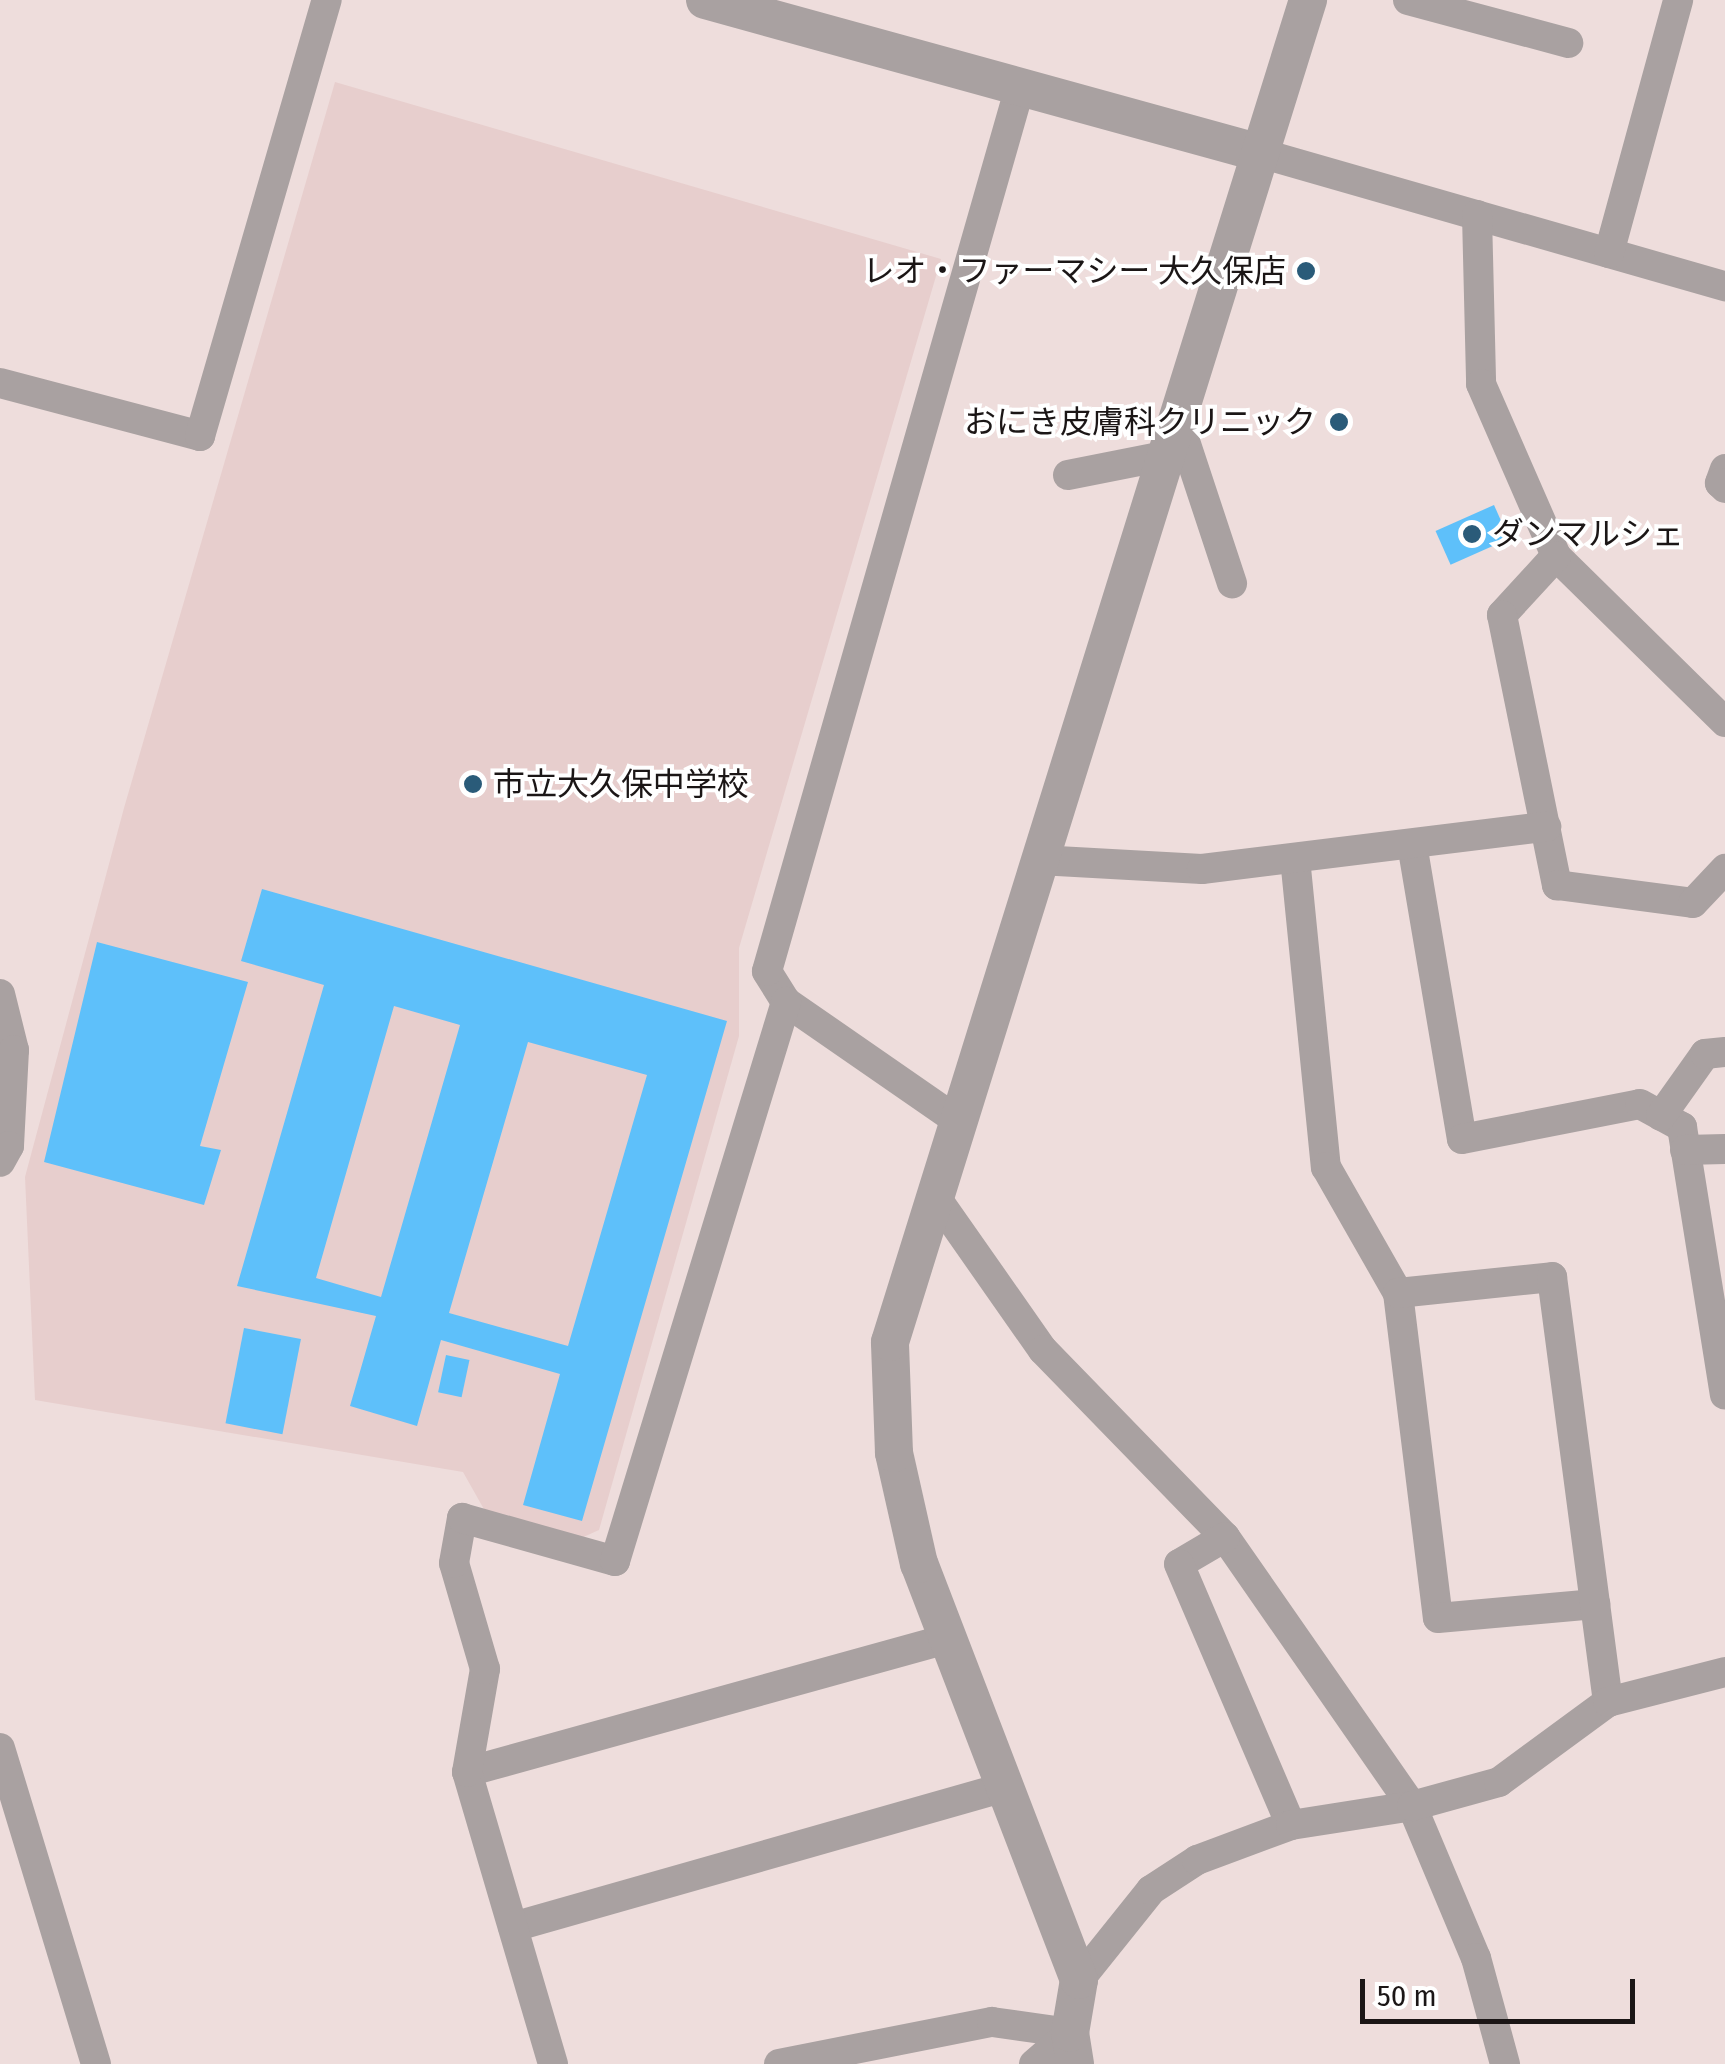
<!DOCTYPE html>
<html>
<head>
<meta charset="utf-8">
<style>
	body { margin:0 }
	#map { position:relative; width:1725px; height:2064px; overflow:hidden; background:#eedddc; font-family:"Fira Sans Condensed","Noto Sans JP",sans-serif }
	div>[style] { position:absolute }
	.built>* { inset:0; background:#e7cecd }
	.building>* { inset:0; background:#5ec0fa; transform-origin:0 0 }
	.minor>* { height:30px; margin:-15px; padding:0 15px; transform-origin:15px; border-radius:15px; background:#a9a1a1 }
	.tertiary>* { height:38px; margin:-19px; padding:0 19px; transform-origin:19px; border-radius:19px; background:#a9a1a1 }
	.dots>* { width:28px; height:28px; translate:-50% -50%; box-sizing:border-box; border:5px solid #fff; border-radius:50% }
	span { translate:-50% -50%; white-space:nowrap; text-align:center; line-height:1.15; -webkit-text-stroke:8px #fff; paint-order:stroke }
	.poi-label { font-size:32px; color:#1b1616 }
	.right { translate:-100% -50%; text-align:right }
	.left { translate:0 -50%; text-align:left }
	.scale { position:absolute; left:1360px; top:1979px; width:275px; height:45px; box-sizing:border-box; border:5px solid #1b1616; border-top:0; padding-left:12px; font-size:30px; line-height:35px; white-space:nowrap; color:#1b1616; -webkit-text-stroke:8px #fff; paint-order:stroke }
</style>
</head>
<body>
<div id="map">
	<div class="built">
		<div style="clip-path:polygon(335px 82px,941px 259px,739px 948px,739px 1036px,599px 1530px,579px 1539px,485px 1511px,463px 1472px,35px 1400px,25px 1177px,124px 808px)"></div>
	</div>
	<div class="building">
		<div style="left:1494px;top:505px;width:37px;height:64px;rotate:66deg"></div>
		<div style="clip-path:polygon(evenodd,262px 889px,727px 1021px,582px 1521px,523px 1505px,560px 1374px,441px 1340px,417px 1426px,350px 1406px,376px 1316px,237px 1286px,324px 985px,241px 961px,262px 889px,394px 1006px,460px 1025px,381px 1297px,316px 1278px,394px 1006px,262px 889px,528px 1042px,647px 1075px,568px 1346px,449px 1313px,528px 1042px)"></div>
		<div style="clip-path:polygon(97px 942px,248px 982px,200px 1146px,221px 1150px,204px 1205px,44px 1162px)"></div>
		<div style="left:244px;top:1328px;width:58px;height:97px;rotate:11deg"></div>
		<div style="left:446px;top:1355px;width:24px;height:38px;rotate:12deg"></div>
	</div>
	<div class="minor">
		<div style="left:1408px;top:0;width:166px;rotate:15deg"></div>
		<div style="left:1260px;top:153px;width:484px;rotate:16deg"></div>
		<div style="left:1477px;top:215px;width:169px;rotate:88.6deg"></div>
		<div style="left:1481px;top:384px;width:188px;rotate:66.4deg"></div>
		<div style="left:1556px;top:556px;width:237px;rotate:44.5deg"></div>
		<div style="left:1609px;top:253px;width:262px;rotate:-74.7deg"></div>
		<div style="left:0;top:383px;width:207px;rotate:14.8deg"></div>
		<div style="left:200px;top:436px;width:454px;rotate:-73.8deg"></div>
		<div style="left:1179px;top:423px;width:169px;rotate:71.7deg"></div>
		<div style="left:1725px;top:469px;width:15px;rotate:110deg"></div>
		<div style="left:1720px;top:483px;width:7px;rotate:45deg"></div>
		<div style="left:1068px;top:475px;width:103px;rotate:-11.2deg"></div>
		<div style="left:1556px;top:556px;width:80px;rotate:132.5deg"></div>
		<div style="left:1502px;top:615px;width:276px;rotate:78.5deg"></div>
		<div style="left:1557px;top:885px;width:137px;rotate:7.5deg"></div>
		<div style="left:1693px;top:903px;width:47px;rotate:-46.7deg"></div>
		<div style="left:1412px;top:844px;width:299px;rotate:80.4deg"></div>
		<div style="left:1462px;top:1139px;width:181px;rotate:-11.1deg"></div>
		<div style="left:1640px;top:1104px;width:48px;rotate:28.7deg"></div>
		<div style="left:1682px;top:1127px;width:271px;rotate:80.9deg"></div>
		<div style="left:1295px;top:858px;width:311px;rotate:84.3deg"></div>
		<div style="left:1326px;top:1167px;width:145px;rotate:60.3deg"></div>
		<div style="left:1398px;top:1293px;width:327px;rotate:83deg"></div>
		<div style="left:1438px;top:1618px;width:158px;rotate:-5.1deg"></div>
		<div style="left:1039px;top:860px;width:163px;rotate:3.2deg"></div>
		<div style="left:1202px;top:869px;width:347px;rotate:-7deg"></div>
		<div style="left:0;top:994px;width:58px;rotate:76deg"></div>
		<div style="left:14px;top:1050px;width:96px;rotate:93deg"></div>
		<div style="left:9px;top:1146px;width:18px;rotate:119deg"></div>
		<div style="left:1661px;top:1116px;width:76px;rotate:-54.6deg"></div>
		<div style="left:1705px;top:1054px;width:20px;rotate:-6deg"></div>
		<div style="left:958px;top:1121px;width:209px;rotate:-145.3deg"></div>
		<div style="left:786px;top:1002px;width:36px;rotate:-122deg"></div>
		<div style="left:767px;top:971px;width:919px;rotate:-74.03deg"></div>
		<div style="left:1685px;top:1150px;width:40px;rotate:-1.4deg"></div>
		<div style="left:935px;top:1196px;width:188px;rotate:55deg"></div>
		<div style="left:1043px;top:1350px;width:261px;rotate:45.8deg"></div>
		<div style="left:1225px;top:1537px;width:328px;rotate:55.2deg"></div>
		<div style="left:1412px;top:1806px;width:165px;rotate:67.2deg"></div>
		<div style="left:1476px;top:1958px;width:110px;rotate:74.7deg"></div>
		<div style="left:1398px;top:1293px;width:155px;rotate:-5.9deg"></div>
		<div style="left:1552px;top:1277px;width:429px;rotate:82.5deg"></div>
		<div style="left:1225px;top:1537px;width:53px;rotate:149.6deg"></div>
		<div style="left:1179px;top:1564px;width:284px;rotate:66.8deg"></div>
		<div style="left:0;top:1748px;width:330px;rotate:73.1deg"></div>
		<div style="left:467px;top:1772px;width:494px;rotate:-15.5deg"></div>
		<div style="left:513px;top:1927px;width:512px;rotate:-15.88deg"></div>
		<div style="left:1079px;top:1980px;width:115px;rotate:-51.3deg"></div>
		<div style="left:1151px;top:1890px;width:55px;rotate:-33.1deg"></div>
		<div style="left:1197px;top:1860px;width:100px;rotate:-20.4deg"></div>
		<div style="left:1291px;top:1825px;width:122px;rotate:-8.9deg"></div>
		<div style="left:1412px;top:1806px;width:90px;rotate:-15.4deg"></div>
		<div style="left:1499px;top:1782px;width:135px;rotate:-36.3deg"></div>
		<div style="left:1608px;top:1702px;width:121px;rotate:-14.4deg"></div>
		<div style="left:553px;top:2064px;width:304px;rotate:-106.4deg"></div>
		<div style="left:467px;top:1772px;width:105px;rotate:-80.1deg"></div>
		<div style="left:485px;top:1669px;width:110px;rotate:-106.3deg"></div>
		<div style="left:454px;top:1563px;width:46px;rotate:-79.9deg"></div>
		<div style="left:462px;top:1518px;width:159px;rotate:15.7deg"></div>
		<div style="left:615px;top:1561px;width:585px;rotate:-72.99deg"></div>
		<div style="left:779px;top:2064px;width:217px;rotate:-11.2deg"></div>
		<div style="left:992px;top:2022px;width:79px;rotate:8deg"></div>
		<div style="left:1034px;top:2064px;width:48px;rotate:-40.7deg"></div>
	</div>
	<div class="tertiary">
		<div style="left:705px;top:0;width:576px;rotate:15.41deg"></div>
		<div style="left:1075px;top:2064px;width:31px;rotate:-99deg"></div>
		<div style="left:1070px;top:2033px;width:54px;rotate:-80.4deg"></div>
		<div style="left:1079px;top:1980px;width:446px;rotate:-111deg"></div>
		<div style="left:919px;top:1564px;width:114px;rotate:-102.7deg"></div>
		<div style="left:894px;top:1453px;width:111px;rotate:-92.1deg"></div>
		<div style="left:890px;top:1342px;width:1406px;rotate:-72.7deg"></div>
	</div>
	<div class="dots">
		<div style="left:1306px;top:271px;background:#2a5b79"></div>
		<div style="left:1339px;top:422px;background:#2a5b79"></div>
		<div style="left:1472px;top:534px;background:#2a5b79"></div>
		<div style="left:473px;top:784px;background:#2a5b79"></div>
	</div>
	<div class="poi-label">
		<span class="right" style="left:1286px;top:271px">レオ・ファーマシー 大久保店</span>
		<span class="right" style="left:1316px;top:422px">おにき皮膚科クリニック</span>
		<span class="left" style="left:1492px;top:534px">ダンマルシェ</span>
		<span class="left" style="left:493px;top:784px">市立大久保中学校</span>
	</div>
	<div class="scale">50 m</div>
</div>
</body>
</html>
